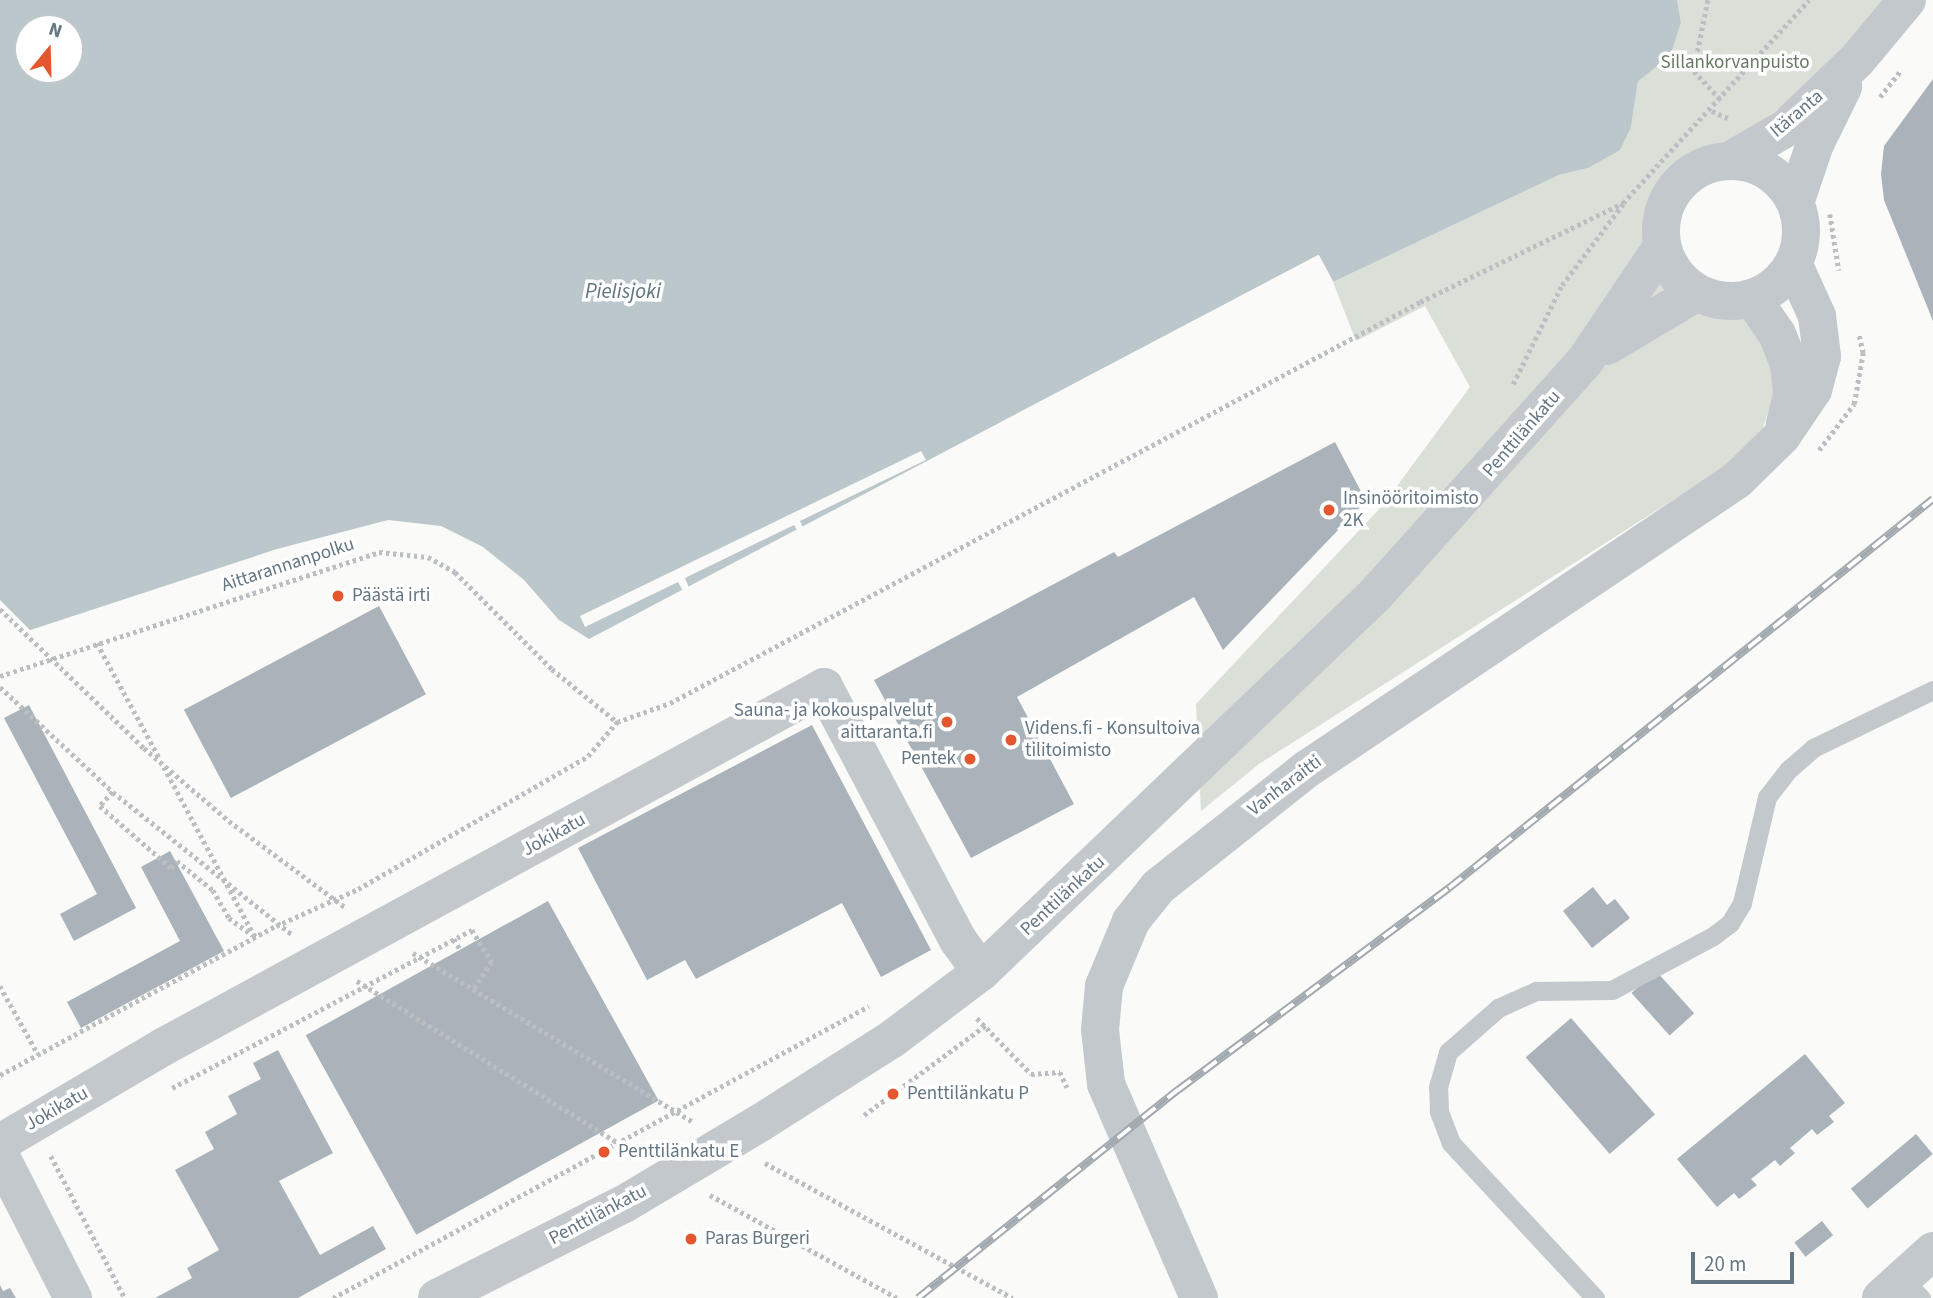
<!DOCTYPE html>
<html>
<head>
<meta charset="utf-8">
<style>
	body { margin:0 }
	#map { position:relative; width:1933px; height:1298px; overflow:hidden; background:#fafaf8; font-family:"Source Sans 3",sans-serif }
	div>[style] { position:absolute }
	.green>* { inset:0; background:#dadfd7 }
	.water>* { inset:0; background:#bbc7cb }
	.pier>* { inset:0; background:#fafaf8 }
	.building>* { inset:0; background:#aab3b9; transform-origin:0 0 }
	.path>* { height:4.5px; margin-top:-2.25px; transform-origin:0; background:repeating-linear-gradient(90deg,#bbbfc2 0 3.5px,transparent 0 7px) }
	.service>* { height:19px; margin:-9.5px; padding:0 9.5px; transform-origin:9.5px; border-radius:9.5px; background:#c3c8cc }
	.minor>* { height:38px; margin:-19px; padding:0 19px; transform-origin:19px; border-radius:19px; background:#c3c8cc }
	.tertiary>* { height:38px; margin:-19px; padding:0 19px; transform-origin:19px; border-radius:19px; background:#c3c8cc }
	.tertiary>.ring { margin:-19px; padding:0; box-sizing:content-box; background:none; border:38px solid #c3c8cc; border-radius:50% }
	.rail>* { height:8px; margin-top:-4px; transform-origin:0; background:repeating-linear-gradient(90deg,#fff 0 16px,#a2aab0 0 32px); box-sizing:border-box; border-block:2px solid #a2aab0 }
	.dots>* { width:19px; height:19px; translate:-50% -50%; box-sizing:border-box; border:4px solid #fff; border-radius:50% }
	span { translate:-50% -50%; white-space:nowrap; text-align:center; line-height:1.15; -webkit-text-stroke:7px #fff; paint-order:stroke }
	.park-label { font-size:19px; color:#687a64 }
	.street-label { font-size:19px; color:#657683 }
	.poi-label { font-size:19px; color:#657683 }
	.left { translate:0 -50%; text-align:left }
	.right { translate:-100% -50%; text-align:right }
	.water-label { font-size:21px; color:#60757c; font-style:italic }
	.north { position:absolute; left:14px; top:14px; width:70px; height:70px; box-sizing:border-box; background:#fff; border:2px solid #c1c8cd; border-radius:50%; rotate:19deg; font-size:19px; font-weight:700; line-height:28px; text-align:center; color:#657683 }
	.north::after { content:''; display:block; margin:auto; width:24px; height:32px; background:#e4572e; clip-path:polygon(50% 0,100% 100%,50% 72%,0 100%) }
	.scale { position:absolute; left:1691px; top:1252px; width:103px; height:32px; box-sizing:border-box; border:4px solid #657683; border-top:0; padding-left:9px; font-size:21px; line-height:24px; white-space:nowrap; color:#657683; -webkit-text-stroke:5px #fff; paint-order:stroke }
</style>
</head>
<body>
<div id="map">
	<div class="green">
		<div style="clip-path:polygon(1677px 0,1889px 0,1848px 50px,1725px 154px,1694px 161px,1662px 196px,1654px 248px,1691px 300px,1750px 314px,1767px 339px,1775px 389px,1763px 428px,1723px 468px,1259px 764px,1201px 811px,1196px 704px,1383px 505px,1470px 387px,1425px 306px,1356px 341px,1333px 282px,1559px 175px,1588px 168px,1631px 127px,1638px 81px,1681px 22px)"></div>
	</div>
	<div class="water">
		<div style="clip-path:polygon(evenodd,0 0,1677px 0,1681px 22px,1670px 56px,1638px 81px,1631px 127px,1620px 150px,1588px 168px,1559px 175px,1333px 282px,1318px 255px,589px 639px,559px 620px,524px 580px,483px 547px,441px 526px,388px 520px,277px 549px,0 640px,0 0,28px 28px,70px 28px,70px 70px,28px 70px,28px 28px)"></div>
	</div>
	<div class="pier">
		<div style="clip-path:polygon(1319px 255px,1335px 285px,1317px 259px,939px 455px)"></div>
		<div style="clip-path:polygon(921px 451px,926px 460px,800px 521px,804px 530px,799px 533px,794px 525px,685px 578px,690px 590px,684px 593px,678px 582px,585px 627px,580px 616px)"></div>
		<div style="clip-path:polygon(0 600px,33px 633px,0 643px)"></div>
	</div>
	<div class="building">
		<div style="clip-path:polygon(1933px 79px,1933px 321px,1884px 200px,1881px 174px,1884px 146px)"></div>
		<div style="clip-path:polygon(1335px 442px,1366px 501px,1223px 650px,1194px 597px,1017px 697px,1074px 804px,971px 858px,874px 680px,1114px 552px,1118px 557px)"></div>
		<div style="left:379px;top:606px;width:100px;height:221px;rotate:62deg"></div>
		<div style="clip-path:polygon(29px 705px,136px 908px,74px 941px,60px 914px,97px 894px,4px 718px)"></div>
		<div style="clip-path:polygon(812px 725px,931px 950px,881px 977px,842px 903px,696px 979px,685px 960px,647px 980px,578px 848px)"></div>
		<div style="clip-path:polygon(170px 851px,224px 951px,81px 1028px,67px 1002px,180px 941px,141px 867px)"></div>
		<div style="clip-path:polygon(1593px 887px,1607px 905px,1615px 899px,1630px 918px,1592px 948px,1563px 911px)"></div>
		<div style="left:548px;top:901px;width:228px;height:277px;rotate:61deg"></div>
		<div style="left:1656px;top:971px;width:57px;height:33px;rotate:48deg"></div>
		<div style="left:1571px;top:1018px;width:128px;height:60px;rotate:49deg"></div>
		<div style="clip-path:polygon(278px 1050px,333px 1153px,279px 1181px,320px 1255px,373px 1226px,386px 1249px,298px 1298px,155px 1298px,192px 1278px,187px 1268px,219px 1250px,175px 1170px,214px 1149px,205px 1132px,237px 1114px,228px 1096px,261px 1079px,253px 1063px)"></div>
		<div style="clip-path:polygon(1805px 1054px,1845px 1103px,1829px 1116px,1834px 1122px,1817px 1135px,1812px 1129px,1790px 1148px,1795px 1153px,1780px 1166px,1775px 1160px,1751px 1179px,1757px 1185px,1739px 1199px,1734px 1193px,1717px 1207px,1677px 1159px)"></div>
		<div style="left:1916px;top:1134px;width:26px;height:85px;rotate:50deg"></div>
		<div style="left:1822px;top:1221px;width:18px;height:35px;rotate:52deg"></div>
		<div style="clip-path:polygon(0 1285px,3px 1291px,10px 1288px,16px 1298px,0 1298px)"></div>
	</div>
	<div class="path">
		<div style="left:1708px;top:0;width:72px;rotate:101.2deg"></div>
		<div style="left:1694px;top:71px;width:41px;rotate:47deg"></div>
		<div style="left:1880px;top:97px;width:33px;rotate:-52deg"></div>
		<div style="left:1712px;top:111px;width:20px;rotate:24deg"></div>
		<div style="left:1830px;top:214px;width:57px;rotate:80.9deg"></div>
		<div style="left:1513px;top:384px;width:110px;rotate:-63.7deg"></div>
		<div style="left:1562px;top:285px;width:101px;rotate:-53deg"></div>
		<div style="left:1819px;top:450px;width:58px;rotate:-52.7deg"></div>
		<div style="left:1854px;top:404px;width:52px;rotate:-80deg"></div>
		<div style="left:1863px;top:353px;width:18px;rotate:-103deg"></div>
		<div style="left:0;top:609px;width:200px;rotate:44deg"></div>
		<div style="left:144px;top:748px;width:112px;rotate:40.7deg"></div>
		<div style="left:229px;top:821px;width:144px;rotate:36.6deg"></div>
		<div style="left:97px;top:643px;width:132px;rotate:61.5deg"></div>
		<div style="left:0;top:676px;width:399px;rotate:-18.1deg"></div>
		<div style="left:379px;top:552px;width:49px;rotate:5.8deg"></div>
		<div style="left:428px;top:557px;width:31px;rotate:29deg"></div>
		<div style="left:455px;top:572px;width:137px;rotate:45deg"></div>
		<div style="left:552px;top:669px;width:84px;rotate:39.2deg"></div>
		<div style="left:0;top:687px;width:154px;rotate:42.9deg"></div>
		<div style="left:113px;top:792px;width:230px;rotate:38.5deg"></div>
		<div style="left:164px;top:767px;width:193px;rotate:61.8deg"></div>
		<div style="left:113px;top:792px;width:19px;rotate:133deg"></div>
		<div style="left:100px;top:806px;width:94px;rotate:41.1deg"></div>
		<div style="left:171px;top:868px;width:9px;rotate:-49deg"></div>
		<div style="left:177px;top:861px;width:46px;rotate:38.9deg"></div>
		<div style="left:213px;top:890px;width:32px;rotate:60deg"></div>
		<div style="left:229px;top:918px;width:29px;rotate:36deg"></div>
		<div style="left:454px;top:939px;width:12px;rotate:59deg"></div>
		<div style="left:413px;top:953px;width:327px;rotate:31.1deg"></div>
		<div style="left:357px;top:981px;width:331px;rotate:31.8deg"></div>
		<div style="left:0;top:986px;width:78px;rotate:60.8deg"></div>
		<div style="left:977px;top:1018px;width:78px;rotate:46deg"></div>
		<div style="left:1031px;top:1074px;width:29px;rotate:-4deg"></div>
		<div style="left:1060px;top:1072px;width:17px;rotate:65deg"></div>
		<div style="left:0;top:1075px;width:314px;rotate:-28.4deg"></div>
		<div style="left:276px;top:926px;width:90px;rotate:-24.3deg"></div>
		<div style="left:358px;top:889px;width:266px;rotate:-30deg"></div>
		<div style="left:588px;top:756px;width:45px;rotate:-49.5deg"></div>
		<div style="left:617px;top:722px;width:56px;rotate:-19.7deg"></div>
		<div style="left:670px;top:703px;width:850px;rotate:-28.13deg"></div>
		<div style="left:1420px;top:302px;width:226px;rotate:-26deg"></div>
		<div style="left:1623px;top:203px;width:275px;rotate:-47.5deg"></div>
		<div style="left:172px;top:1088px;width:339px;rotate:-27.8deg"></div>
		<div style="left:472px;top:930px;width:38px;rotate:58deg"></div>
		<div style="left:492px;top:962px;width:34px;rotate:124deg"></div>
		<div style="left:864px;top:1115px;width:152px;rotate:-36.4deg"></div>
		<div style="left:51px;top:1156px;width:160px;rotate:62.5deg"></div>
		<div style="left:765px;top:1163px;width:282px;rotate:28.6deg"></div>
		<div style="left:710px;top:1195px;width:213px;rotate:28.8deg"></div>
		<div style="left:333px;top:1298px;width:610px;rotate:-28.58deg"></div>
	</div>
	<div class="service">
		<div style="left:1904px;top:1281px;width:24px;rotate:45deg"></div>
		<div style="left:1595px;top:1298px;width:212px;rotate:-132.9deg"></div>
		<div style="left:1451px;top:1143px;width:34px;rotate:-111deg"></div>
		<div style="left:1439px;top:1111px;width:24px;rotate:-92deg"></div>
		<div style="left:1438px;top:1087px;width:36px;rotate:-74deg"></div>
		<div style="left:1448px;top:1052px;width:67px;rotate:-41.3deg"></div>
		<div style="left:1498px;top:1008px;width:42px;rotate:-24.1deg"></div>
		<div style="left:1536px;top:991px;width:76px;rotate:-0.8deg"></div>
		<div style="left:1612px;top:990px;width:115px;rotate:-28.1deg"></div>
		<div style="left:1713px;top:936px;width:21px;rotate:-37deg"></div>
		<div style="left:1730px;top:923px;width:23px;rotate:-59deg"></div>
		<div style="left:1742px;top:903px;width:109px;rotate:-76.7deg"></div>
		<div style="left:1767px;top:797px;width:34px;rotate:-52deg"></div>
		<div style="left:1788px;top:770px;width:33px;rotate:-41deg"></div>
		<div style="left:1813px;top:748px;width:133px;rotate:-25.8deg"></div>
	</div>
	<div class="minor">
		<div style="left:0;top:1143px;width:189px;rotate:-30.5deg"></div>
		<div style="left:163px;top:1047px;width:753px;rotate:-28.57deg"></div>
		<div style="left:824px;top:687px;width:286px;rotate:62.1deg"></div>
		<div style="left:958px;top:940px;width:39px;rotate:54deg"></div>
		<div style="left:0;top:1155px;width:161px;rotate:63deg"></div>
		<div style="left:1881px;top:1298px;width:70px;rotate:-42.1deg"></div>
	</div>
	<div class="tertiary">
		<div style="left:1731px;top:160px;width:64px;rotate:-30.2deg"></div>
		<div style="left:1786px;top:128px;width:98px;rotate:-43.8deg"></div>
		<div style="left:1857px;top:60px;width:78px;rotate:-50.2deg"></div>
		<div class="ring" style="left:1661px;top:161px;width:102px;height:102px"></div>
		<div style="left:1796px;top:200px;width:59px;rotate:-71.3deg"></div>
		<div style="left:1815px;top:144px;width:64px;rotate:-63.8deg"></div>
		<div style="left:1753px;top:299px;width:42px;rotate:55.6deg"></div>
		<div style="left:1777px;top:334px;width:32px;rotate:68deg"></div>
		<div style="left:1789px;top:364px;width:31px;rotate:84deg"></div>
		<div style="left:1792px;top:395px;width:30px;rotate:104deg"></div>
		<div style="left:1607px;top:346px;width:104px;rotate:-30.8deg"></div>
		<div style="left:437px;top:1298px;width:209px;rotate:-26.7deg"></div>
		<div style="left:624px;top:1204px;width:158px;rotate:-30.8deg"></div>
		<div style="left:760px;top:1123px;width:156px;rotate:-32.5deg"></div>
		<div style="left:892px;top:1039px;width:111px;rotate:-37deg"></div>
		<div style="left:981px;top:972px;width:545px;rotate:-43.74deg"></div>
		<div style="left:1375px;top:595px;width:314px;rotate:-48.1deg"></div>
		<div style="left:1585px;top:361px;width:138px;rotate:-56deg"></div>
		<div style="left:1199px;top:1298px;width:233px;rotate:-113.5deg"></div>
		<div style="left:1106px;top:1084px;width:54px;rotate:-96.3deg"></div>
		<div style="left:1100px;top:1030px;width:44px;rotate:-84.8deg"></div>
		<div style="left:1104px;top:986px;width:70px;rotate:-67.4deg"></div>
		<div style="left:1131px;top:921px;width:43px;rotate:-51.5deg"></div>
		<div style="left:1158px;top:887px;width:190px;rotate:-38.4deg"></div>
		<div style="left:1307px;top:769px;width:518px;rotate:-33.9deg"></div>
		<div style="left:1737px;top:480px;width:63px;rotate:-44.4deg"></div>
		<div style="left:1782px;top:436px;width:55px;rotate:-56deg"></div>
		<div style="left:1813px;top:390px;width:35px;rotate:-75deg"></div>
		<div style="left:1822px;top:356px;width:40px;rotate:-97.1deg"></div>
		<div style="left:1817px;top:316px;width:56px;rotate:-114.3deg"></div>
	</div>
	<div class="rail">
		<div style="left:918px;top:1298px;width:333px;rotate:-38.7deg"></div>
		<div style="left:1178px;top:1090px;width:338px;rotate:-36.7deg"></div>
		<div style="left:1449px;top:888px;width:621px;rotate:-38.79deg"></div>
	</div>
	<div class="dots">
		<div style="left:1329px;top:510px;background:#e4572e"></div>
		<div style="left:338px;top:596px;background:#e4572e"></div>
		<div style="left:947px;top:722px;background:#e4572e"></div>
		<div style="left:1011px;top:740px;background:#e4572e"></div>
		<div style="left:970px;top:759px;background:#e4572e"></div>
		<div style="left:893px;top:1094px;background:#e4572e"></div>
		<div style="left:604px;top:1152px;background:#e4572e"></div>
		<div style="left:691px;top:1239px;background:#e4572e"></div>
	</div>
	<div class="park-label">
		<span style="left:1735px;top:63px">Sillankorvanpuisto</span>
	</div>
	<div class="street-label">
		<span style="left:1797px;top:114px;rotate:-40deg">Itäranta</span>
		<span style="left:1522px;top:434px;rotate:-49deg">Penttilänkatu</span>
		<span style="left:288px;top:565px;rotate:-18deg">Aittarannanpolku</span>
		<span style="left:1285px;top:786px;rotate:-37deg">Vanharaitti</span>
		<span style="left:554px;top:835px;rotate:-29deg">Jokikatu</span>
		<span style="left:1063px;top:896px;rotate:-43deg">Penttilänkatu</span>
		<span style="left:57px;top:1109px;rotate:-30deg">Jokikatu</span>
		<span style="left:598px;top:1215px;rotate:-28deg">Penttilänkatu</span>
	</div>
	<div class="poi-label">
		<span class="left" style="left:1343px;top:510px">Insinööritoimisto<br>2K</span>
		<span class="left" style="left:352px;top:596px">Päästä irti</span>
		<span class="right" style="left:933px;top:722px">Sauna- ja kokouspalvelut<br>aittaranta.fi</span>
		<span class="left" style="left:1025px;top:740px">Videns.fi - Konsultoiva<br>tilitoimisto</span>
		<span class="right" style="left:956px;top:759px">Pentek</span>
		<span class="left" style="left:907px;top:1094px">Penttilänkatu P</span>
		<span class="left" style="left:618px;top:1152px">Penttilänkatu E</span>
		<span class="left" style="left:705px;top:1239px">Paras Burgeri</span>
	</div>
	<div class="water-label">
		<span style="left:623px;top:291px">Pielisjoki</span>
	</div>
	<div class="north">N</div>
	<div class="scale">20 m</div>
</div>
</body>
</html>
